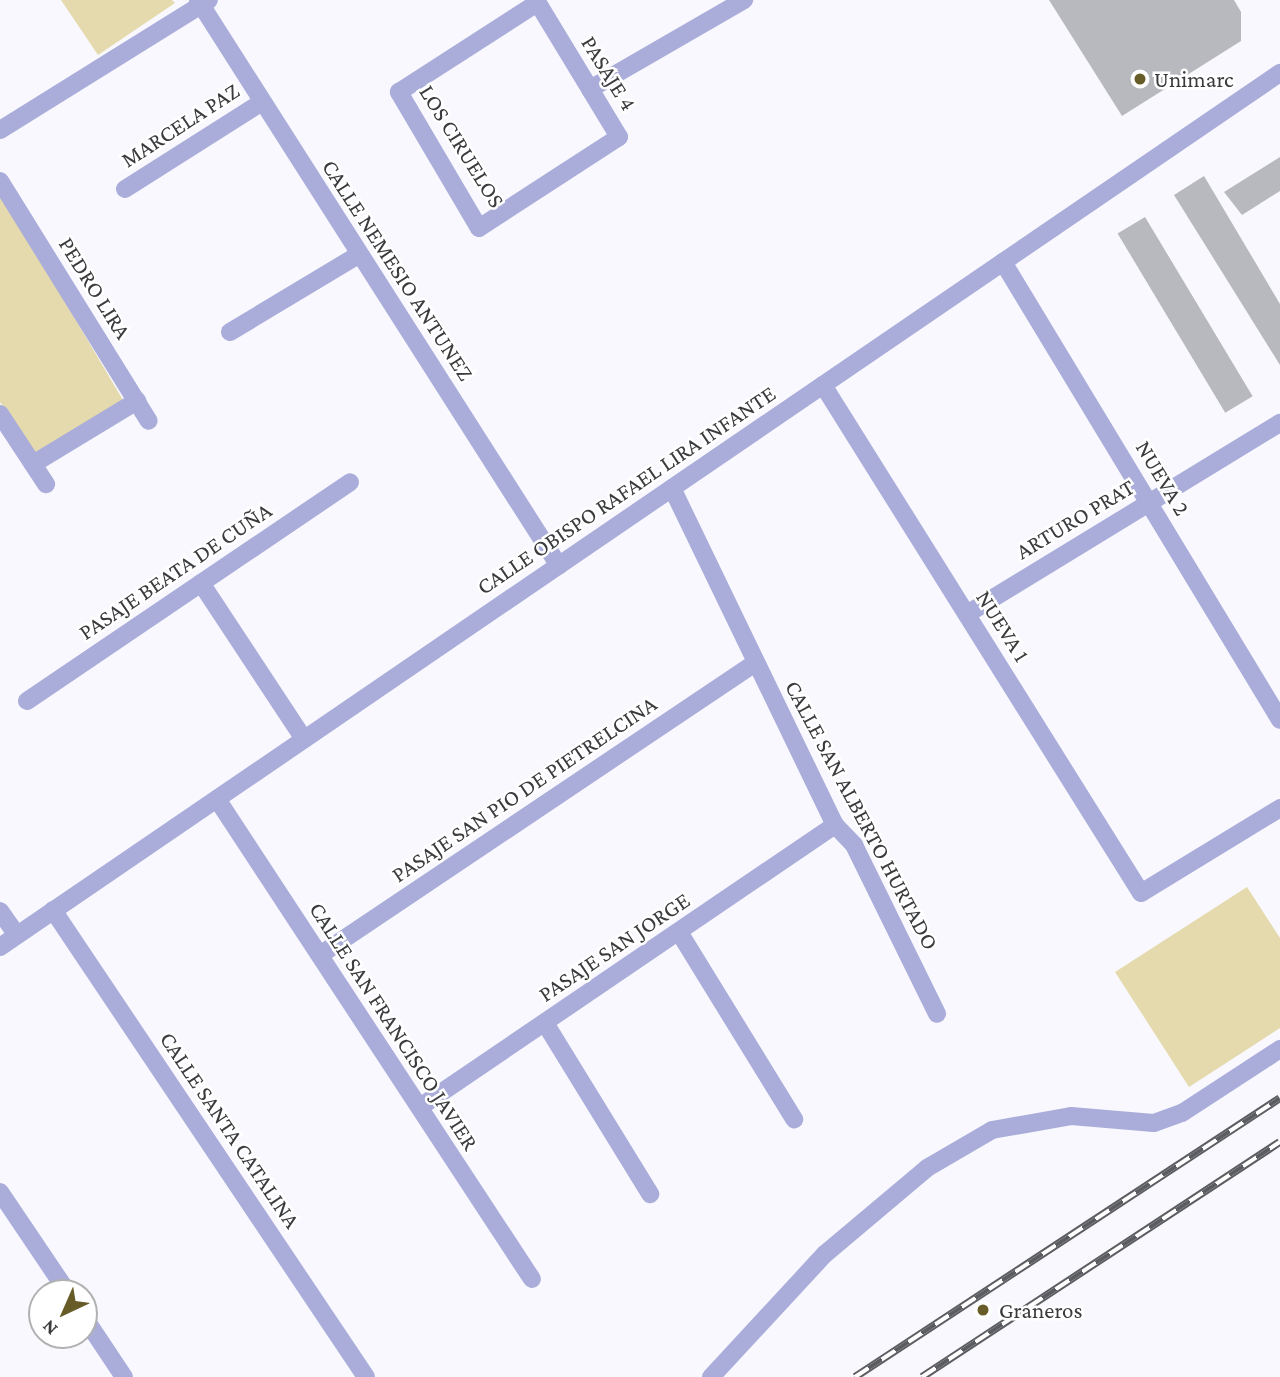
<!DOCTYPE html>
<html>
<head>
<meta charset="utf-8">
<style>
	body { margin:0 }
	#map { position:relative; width:1280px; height:1377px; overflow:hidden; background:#f8f8fe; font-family:"Crimson Pro",serif }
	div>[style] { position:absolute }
	.green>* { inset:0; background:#e5daad }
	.building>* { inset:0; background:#b8b9be; transform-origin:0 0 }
	.minor>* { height:18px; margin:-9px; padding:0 9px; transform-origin:9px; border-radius:9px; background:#aaadda }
	.rail>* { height:8px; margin-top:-4px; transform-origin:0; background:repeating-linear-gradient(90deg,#fff 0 16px,#5c5d60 0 32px); box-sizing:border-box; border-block:2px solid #5c5d60 }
	.dots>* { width:19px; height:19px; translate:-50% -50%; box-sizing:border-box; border:4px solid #fff; border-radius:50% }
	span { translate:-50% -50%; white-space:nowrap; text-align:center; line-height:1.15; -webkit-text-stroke:5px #fff; paint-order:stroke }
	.street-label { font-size:23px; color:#3a3b3d }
	.poi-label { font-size:23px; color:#3a3b3d }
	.left { translate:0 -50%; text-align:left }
	.north { position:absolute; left:28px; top:1279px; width:70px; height:70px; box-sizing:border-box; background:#fff; border:2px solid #b0b1b1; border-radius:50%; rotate:224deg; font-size:19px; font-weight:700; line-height:28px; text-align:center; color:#3a3b3d }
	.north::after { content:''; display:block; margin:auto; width:24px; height:32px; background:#675b28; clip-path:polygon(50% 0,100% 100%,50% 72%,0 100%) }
</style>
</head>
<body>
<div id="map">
	<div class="green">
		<div style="clip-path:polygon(61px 0,172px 0,175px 3px,98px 55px)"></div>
		<div style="clip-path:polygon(0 192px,123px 400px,35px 455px,0 402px)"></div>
		<div style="clip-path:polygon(1247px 887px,1280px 938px,1280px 1028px,1189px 1087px,1115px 972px)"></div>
	</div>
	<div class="building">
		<div style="clip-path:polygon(1049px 0,1234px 0,1241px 12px,1241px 41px,1122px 116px)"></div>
		<div style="clip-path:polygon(1280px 157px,1280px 191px,1242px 215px,1224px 192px)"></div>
		<div style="clip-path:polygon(1204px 176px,1280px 304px,1280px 365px,1174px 195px)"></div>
		<div style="left:1145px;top:217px;width:209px;height:32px;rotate:59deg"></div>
	</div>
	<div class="minor">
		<div style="left:198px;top:0;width:671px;rotate:57.47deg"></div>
		<div style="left:536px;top:0;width:104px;rotate:58.8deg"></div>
		<div style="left:590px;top:89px;width:56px;rotate:58.9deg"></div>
		<div style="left:619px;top:137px;width:167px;rotate:147deg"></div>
		<div style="left:479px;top:228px;width:158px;rotate:-120.5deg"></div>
		<div style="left:399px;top:92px;width:164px;rotate:-32.8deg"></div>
		<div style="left:590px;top:89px;width:178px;rotate:-30deg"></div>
		<div style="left:0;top:130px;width:246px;rotate:-31.9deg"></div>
		<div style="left:0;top:181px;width:282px;rotate:58.2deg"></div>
		<div style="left:125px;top:189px;width:162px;rotate:-32.4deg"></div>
		<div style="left:1003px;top:262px;width:535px;rotate:58.83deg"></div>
		<div style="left:230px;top:332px;width:149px;rotate:-31deg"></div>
		<div style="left:823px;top:385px;width:599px;rotate:57.95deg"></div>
		<div style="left:1141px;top:893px;width:163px;rotate:-31.4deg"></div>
		<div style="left:0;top:414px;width:84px;rotate:56.7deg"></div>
		<div style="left:33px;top:464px;width:122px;rotate:-31.2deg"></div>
		<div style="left:672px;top:488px;width:374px;rotate:64.2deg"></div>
		<div style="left:835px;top:825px;width:28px;rotate:46deg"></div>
		<div style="left:854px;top:845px;width:188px;rotate:63.8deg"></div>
		<div style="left:201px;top:583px;width:187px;rotate:56.6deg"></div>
		<div style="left:967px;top:614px;width:367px;rotate:-31.4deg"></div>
		<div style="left:27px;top:701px;width:390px;rotate:-34.1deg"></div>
		<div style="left:217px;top:799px;width:574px;rotate:56.73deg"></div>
		<div style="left:53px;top:910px;width:562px;rotate:56.17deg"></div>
		<div style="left:0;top:911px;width:29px;rotate:55deg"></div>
		<div style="left:679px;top:932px;width:220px;rotate:58.4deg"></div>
		<div style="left:0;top:947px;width:1550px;rotate:-34.33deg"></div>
		<div style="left:320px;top:955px;width:524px;rotate:-33.87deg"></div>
		<div style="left:545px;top:1023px;width:201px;rotate:58.4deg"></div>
		<div style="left:420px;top:1107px;width:502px;rotate:-34.2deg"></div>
		<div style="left:0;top:1192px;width:122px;rotate:56deg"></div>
		<div style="left:84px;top:1317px;width:72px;rotate:56.3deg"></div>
		<div style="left:711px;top:1377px;width:168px;rotate:-47.2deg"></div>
		<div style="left:825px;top:1254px;width:133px;rotate:-40.1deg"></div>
		<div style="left:927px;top:1168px;width:75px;rotate:-30.3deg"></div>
		<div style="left:992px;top:1130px;width:80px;rotate:-10deg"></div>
		<div style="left:1071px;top:1116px;width:83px;rotate:4.8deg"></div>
		<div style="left:1154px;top:1123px;width:30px;rotate:-20deg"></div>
		<div style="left:1182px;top:1113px;width:117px;rotate:-33.1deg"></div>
	</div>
	<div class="rail">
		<div style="left:855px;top:1377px;width:508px;rotate:-33.28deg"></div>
		<div style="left:922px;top:1377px;width:428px;rotate:-33.3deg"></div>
	</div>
	<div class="dots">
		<div style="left:1140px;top:79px;background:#675b28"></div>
		<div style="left:983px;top:1310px;background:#675b28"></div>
	</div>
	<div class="street-label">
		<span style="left:609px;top:73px;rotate:58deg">PASAJE 4</span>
		<span style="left:180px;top:125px;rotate:-33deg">MARCELA PAZ</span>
		<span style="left:462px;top:146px;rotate:58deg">LOS CIRUELOS</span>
		<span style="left:398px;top:270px;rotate:57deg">CALLE NEMESIO ANTUNEZ</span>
		<span style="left:95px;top:288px;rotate:58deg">PEDRO LIRA</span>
		<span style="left:1163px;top:478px;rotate:59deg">NUEVA 2</span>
		<span style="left:626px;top:490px;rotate:-34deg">CALLE OBISPO RAFAEL LIRA INFANTE</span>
		<span style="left:1075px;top:519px;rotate:-31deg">ARTURO PRAT</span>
		<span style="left:175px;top:571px;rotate:-34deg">PASAJE BEATA DE CUÑA</span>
		<span style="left:1003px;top:626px;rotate:58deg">NUEVA 1</span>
		<span style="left:524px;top:789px;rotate:-34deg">PASAJE SAN PIO DE PIETRELCINA</span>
		<span style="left:862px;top:815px;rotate:62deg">CALLE SAN ALBERTO HURTADO</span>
		<span style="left:614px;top:947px;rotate:-34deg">PASAJE SAN JORGE</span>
		<span style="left:394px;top:1026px;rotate:57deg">CALLE SAN FRANCISCO JAVIER</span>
		<span style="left:230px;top:1130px;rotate:56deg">CALLE SANTA CATALINA</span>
	</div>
	<div class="poi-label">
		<span class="left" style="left:1154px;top:79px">Unimarc</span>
		<span class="left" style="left:999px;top:1310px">Graneros</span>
	</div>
	<div class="north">N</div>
</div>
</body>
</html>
